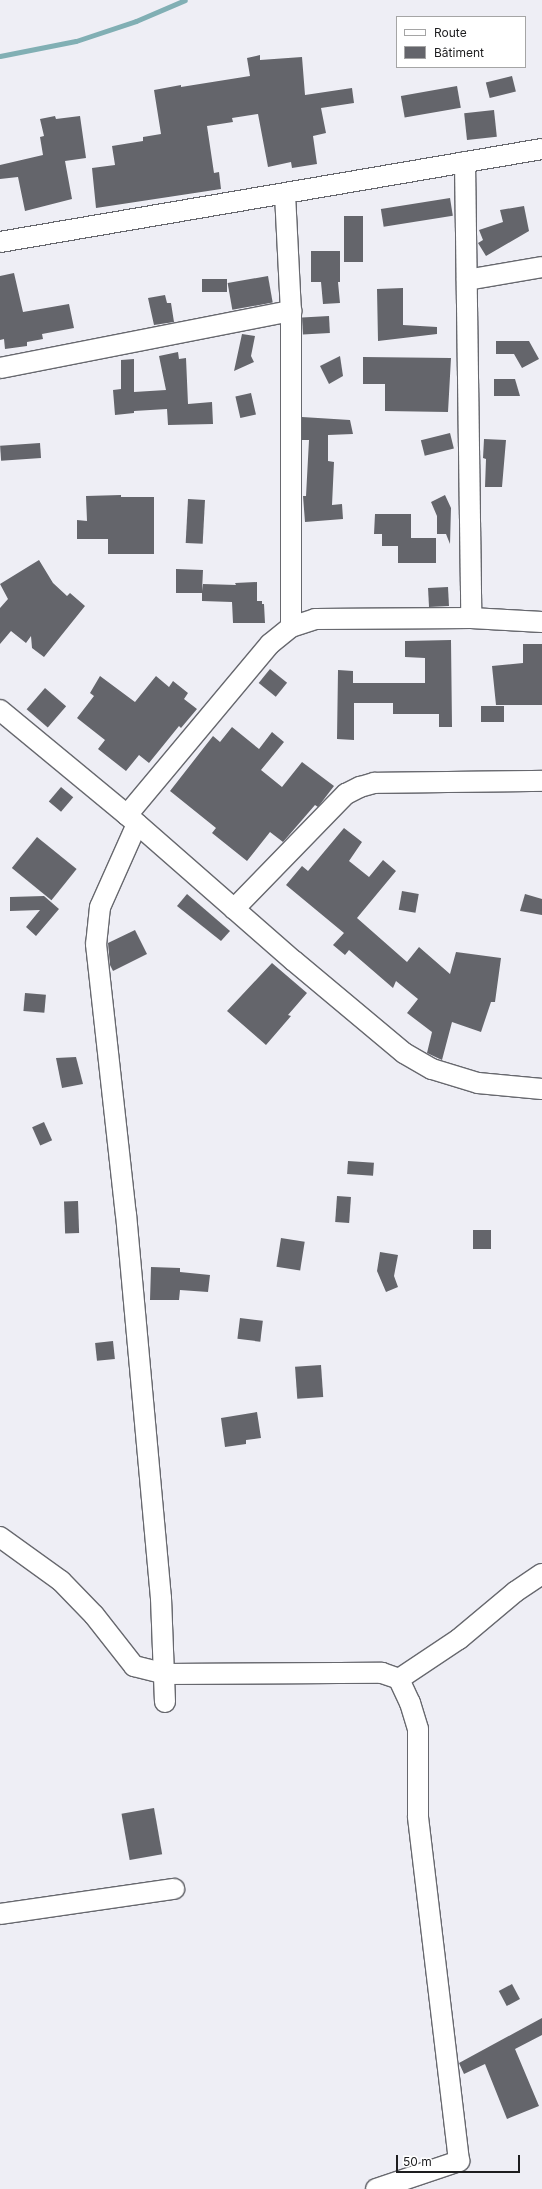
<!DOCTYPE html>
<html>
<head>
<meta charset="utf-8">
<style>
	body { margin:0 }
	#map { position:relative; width:542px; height:2189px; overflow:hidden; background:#eeeef5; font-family:Inter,sans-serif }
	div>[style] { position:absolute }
	.stream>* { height:5px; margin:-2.5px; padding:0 2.5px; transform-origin:2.5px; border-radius:2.5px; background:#81afb4 }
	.building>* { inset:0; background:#64656b; transform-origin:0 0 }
	.roads { filter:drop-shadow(1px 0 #67686e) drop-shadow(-1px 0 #67686e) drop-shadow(0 1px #67686e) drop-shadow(0 -1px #67686e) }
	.minor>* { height:20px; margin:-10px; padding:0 10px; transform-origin:10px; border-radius:10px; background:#fff }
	span { translate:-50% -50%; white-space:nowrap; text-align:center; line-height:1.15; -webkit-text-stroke:4px #fff; paint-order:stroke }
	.legend { position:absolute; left:396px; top:16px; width:130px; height:52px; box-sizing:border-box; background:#fff; border:1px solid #a5a5a5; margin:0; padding:5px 7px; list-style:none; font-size:12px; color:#1d1d1f }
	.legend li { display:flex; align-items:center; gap:8px; height:20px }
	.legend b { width:20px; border:1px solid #a5a5a5 }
	.scale { position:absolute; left:396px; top:2155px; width:124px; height:18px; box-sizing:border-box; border:2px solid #1d1d1f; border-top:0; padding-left:5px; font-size:12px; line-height:14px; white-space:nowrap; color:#1d1d1f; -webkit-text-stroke:3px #fff; paint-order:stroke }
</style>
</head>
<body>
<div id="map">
	<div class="stream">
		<div style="left:0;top:56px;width:77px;rotate:-11.2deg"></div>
		<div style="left:76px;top:41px;width:63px;rotate:-18.4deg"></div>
		<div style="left:136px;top:21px;width:53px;rotate:-23.2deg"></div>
	</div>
	<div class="building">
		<div style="clip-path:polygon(260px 55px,260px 60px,302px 57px,305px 95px,352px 88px,354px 103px,321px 108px,326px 133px,313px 136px,317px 164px,292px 168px,291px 162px,268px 167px,258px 114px,232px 118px,233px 122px,207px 126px,214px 173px,219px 172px,221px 189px,96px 208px,92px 168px,115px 165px,112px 146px,143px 141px,143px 137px,161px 134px,154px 90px,181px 85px,181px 87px,250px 76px,247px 58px)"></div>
		<div style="left:512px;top:76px;width:16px;height:27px;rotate:76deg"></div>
		<div style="left:457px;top:86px;width:22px;height:57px;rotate:80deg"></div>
		<div style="left:494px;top:110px;width:27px;height:30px;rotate:84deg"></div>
		<div style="clip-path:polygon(55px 116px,56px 119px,80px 116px,86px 158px,65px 161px,72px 199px,25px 211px,18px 177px,0 179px,0 165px,43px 155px,40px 137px,44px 136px,40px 119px)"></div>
		<div style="left:450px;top:198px;width:18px;height:70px;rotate:81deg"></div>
		<div style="clip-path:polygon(524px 206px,529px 231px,486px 256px,478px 243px,483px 240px,479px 230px,503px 222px,500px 210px)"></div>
		<div style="left:344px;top:216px;width:19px;height:46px"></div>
		<div style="clip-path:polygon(311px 251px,340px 251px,340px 282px,338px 282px,340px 303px,323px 304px,321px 282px,311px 282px)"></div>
		<div style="clip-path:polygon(14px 273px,23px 312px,69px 304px,74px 328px,42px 334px,43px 339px,27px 342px,27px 346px,5px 349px,4px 339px,0 340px,0 276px)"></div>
		<div style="left:268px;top:276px;width:27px;height:41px;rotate:80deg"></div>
		<div style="left:202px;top:279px;width:25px;height:13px"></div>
		<div style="clip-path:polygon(403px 288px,403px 325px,437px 327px,437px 334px,378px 341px,377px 289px)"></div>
		<div style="clip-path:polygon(165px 295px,167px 303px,171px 303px,174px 322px,154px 325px,148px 298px)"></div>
		<div style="left:329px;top:316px;width:17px;height:27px;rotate:87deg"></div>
		<div style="clip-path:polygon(242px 334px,255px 336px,251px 356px,254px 362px,234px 371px)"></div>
		<div style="clip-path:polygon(496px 341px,529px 341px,539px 359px,522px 368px,514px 354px,496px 354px)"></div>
		<div style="clip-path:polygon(178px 352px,179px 359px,186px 358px,188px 404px,212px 402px,213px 424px,168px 425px,167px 409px,134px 411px,134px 413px,115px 415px,113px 390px,121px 389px,121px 360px,134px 359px,134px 392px,166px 390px,159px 356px)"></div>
		<div style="clip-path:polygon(340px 356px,343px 376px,329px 384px,320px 366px)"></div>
		<div style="clip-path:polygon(363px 357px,451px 358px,448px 412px,385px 411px,385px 384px,363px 384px)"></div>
		<div style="clip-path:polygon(494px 379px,515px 379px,520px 396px,494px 396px)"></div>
		<div style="left:251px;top:393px;width:22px;height:16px;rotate:77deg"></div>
		<div style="clip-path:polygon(302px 417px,350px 420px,353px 434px,328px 435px,328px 461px,334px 462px,332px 505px,342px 504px,343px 519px,305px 522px,303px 496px,306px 496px,309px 440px,302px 440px)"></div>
		<div style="left:450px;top:433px;width:16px;height:30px;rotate:76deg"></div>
		<div style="clip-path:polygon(484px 439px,506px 440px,502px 487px,485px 487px,486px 459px,483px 458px)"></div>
		<div style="left:40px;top:443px;width:15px;height:40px;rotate:86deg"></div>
		<div style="clip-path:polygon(121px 495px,121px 497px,154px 497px,154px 554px,108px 554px,108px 539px,77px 539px,77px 520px,87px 521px,86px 496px)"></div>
		<div style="clip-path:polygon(445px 495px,451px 508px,450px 544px,446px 534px,437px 534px,437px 516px,431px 502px)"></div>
		<div style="left:188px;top:499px;width:17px;height:44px;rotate:3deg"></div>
		<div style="clip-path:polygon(375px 514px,411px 514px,411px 538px,436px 538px,436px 563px,398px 563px,398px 546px,382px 546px,382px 534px,374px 534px)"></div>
		<div style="clip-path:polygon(39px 560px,53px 583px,67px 596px,70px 593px,85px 606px,44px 657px,32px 648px,31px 636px,26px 643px,11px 631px,0 644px,0 608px,8px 599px,0 584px)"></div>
		<div style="clip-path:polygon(176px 569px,203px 570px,202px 591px,203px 584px,236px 585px,235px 583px,257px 582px,257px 601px,262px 601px,262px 604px,264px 604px,265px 623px,233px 623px,232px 602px,202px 601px,202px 593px,176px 593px)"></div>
		<div style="left:448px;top:587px;width:19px;height:20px;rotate:87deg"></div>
		<div style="clip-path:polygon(451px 640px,452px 727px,439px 727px,439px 714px,393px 714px,393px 703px,354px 703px,354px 740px,337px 739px,338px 670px,353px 671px,353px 683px,425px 683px,425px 658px,405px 657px,405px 641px)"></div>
		<div style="clip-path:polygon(523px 644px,542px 644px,542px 705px,496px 705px,492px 666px,523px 663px)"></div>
		<div style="left:270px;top:669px;width:22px;height:18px;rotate:39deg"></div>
		<div style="clip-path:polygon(100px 676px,135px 702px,156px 676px,169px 687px,173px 681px,188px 693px,184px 699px,197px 709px,181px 728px,179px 726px,149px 763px,139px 755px,126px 771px,98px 749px,105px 740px,77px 718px,94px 696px,90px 693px)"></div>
		<div style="left:45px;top:688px;width:28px;height:28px;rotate:41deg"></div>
		<div style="left:481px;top:706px;width:23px;height:16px"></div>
		<div style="clip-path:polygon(232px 727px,259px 749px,272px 732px,284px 742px,261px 770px,282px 787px,302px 762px,334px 786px,318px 807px,315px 805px,283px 842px,270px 832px,247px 861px,212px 833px,216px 828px,170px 791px,213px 736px,220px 742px)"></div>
		<div style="left:61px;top:787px;width:16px;height:19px;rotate:40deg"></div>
		<div style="clip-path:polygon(344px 828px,362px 842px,349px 861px,369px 877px,383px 860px,396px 871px,357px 918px,407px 962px,419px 947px,450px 974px,456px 952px,501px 958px,495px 1002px,491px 1002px,481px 1032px,452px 1022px,442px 1060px,427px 1053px,432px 1032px,407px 1013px,418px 999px,396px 981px,393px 988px,349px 950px,345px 955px,333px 945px,344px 933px,286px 885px,302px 866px,308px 871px)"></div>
		<div style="left:37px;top:837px;width:51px;height:40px;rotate:39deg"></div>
		<div style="left:402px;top:891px;width:17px;height:19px;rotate:10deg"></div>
		<div style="clip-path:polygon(187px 894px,230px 931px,221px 941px,177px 906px)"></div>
		<div style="clip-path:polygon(525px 894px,542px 899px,542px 915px,520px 911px)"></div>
		<div style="clip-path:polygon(44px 896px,59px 909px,36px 936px,26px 927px,40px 910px,10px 911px,10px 897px)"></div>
		<div style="clip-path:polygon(135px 930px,147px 954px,113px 971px,110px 965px,108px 943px)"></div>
		<div style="clip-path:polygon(272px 963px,307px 993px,288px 1015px,291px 1016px,266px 1045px,227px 1011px)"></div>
		<div style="left:25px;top:993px;width:21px;height:18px;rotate:5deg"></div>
		<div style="clip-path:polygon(76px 1057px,83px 1084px,62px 1088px,56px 1058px)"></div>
		<div style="left:44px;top:1122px;width:20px;height:13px;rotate:66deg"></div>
		<div style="left:348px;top:1161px;width:26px;height:13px;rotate:4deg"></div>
		<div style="left:337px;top:1196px;width:14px;height:26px;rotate:4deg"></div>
		<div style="left:78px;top:1201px;width:32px;height:14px;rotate:88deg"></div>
		<div style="left:473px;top:1230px;width:18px;height:19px"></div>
		<div style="left:281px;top:1238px;width:24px;height:29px;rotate:9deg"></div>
		<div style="clip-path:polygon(380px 1252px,398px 1255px,394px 1276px,398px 1287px,386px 1292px,377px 1271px)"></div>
		<div style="clip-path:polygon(151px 1267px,180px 1268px,180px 1272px,210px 1275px,208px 1292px,180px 1290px,179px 1300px,150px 1300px)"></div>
		<div style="left:240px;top:1318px;width:23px;height:21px;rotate:7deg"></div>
		<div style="left:113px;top:1341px;width:18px;height:18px;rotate:84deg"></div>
		<div style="left:321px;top:1365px;width:32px;height:26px;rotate:86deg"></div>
		<div style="clip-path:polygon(257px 1412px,261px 1438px,246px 1440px,246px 1444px,225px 1447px,221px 1418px)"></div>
		<div style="left:154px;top:1808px;width:47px;height:33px;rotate:80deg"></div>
		<div style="left:512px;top:1984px;width:17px;height:15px;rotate:62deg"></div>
		<div style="clip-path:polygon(542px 2018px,542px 2035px,515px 2049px,539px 2106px,507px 2119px,485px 2064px,464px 2074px,459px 2063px)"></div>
	</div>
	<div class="roads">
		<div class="minor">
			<div style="left:465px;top:162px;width:456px;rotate:89.2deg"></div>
			<div style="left:285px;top:194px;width:117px;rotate:87.1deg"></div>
			<div style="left:291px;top:311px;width:316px;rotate:90deg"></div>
			<div style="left:0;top:242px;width:550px;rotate:-9.74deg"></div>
			<div style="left:467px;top:280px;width:76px;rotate:-9.8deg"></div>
			<div style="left:0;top:368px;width:297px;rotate:-11.1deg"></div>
			<div style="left:0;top:710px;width:165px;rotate:39.6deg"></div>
			<div style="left:127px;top:815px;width:222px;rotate:41.2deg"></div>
			<div style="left:294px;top:961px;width:143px;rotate:39.9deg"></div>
			<div style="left:404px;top:1053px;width:32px;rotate:30deg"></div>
			<div style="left:432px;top:1069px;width:48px;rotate:16.9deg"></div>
			<div style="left:478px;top:1083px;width:64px;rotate:5.4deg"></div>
			<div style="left:127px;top:815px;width:223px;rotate:-50.1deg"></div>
			<div style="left:270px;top:644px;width:27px;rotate:-39deg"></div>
			<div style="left:291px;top:627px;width:25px;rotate:-18deg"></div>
			<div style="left:315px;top:619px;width:156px;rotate:-0.4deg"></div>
			<div style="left:471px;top:618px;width:71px;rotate:3.2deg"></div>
			<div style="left:137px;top:824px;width:91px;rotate:114deg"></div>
			<div style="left:100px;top:907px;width:37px;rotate:96deg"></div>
			<div style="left:96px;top:944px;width:272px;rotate:83.7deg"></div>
			<div style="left:126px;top:1214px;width:386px;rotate:84.8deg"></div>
			<div style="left:161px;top:1598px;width:104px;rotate:87.8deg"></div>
			<div style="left:234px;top:909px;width:161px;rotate:-45.8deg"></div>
			<div style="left:346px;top:794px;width:16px;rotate:-27deg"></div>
			<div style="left:360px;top:787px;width:15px;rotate:-16deg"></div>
			<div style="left:374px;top:783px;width:168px;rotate:-0.7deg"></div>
			<div style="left:0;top:1537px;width:75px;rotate:35.8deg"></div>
			<div style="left:61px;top:1581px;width:47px;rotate:45.9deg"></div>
			<div style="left:94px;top:1615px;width:65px;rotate:51.9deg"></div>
			<div style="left:134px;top:1666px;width:32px;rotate:14deg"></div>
			<div style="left:165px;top:1674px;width:217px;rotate:-0.3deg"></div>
			<div style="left:382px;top:1673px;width:18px;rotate:19deg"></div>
			<div style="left:0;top:1914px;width:176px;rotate:-8.2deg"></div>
			<div style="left:376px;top:2189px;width:88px;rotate:-18.6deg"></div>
			<div style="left:459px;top:2161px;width:347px;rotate:-96.8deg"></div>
			<div style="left:418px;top:1816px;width:87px;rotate:-90deg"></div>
			<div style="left:418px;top:1729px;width:27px;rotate:-107deg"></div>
			<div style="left:410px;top:1703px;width:26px;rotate:-115deg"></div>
			<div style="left:399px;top:1679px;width:72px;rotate:-33.7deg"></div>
			<div style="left:459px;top:1639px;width:73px;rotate:-40deg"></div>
			<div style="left:515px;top:1592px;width:32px;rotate:-34deg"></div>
		</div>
	</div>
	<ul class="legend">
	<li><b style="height:5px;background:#fff"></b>Route</li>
	<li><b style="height:11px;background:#64656b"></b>Bâtiment</li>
	</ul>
	<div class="scale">50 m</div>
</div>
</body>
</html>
